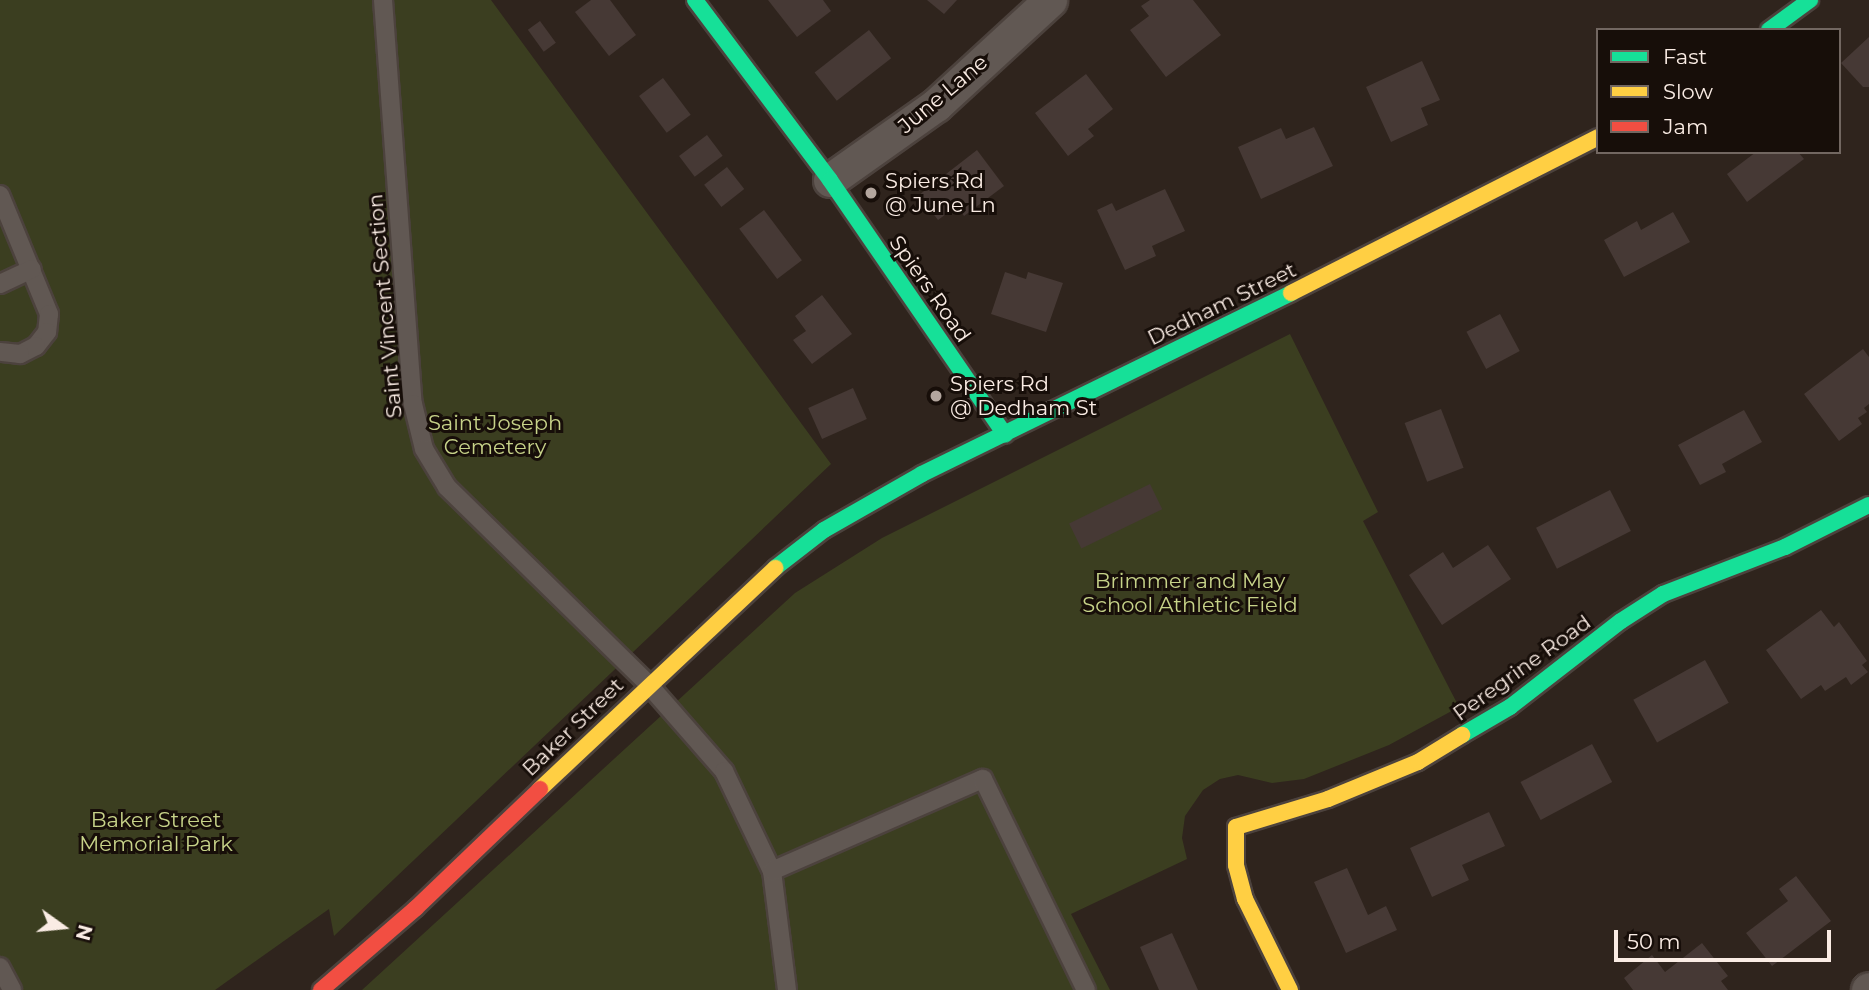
<!DOCTYPE html>
<html>
<head>
<meta charset="utf-8">
<style>
	body { margin:0 }
	#map { position:relative; width:1869px; height:990px; overflow:hidden; background:#2f241d; font-family:Montserrat,sans-serif }
	div>[style] { position:absolute }
	.green>* { inset:0; background:#3b3e20 }
	.building>* { inset:0; background:#463935; transform-origin:0 0 }
	.roads { filter:drop-shadow(2px 0 #4c423d) drop-shadow(-2px 0 #4c423d) drop-shadow(0 2px #4c423d) drop-shadow(0 -2px #4c423d) }
	.lane>* { height:18px; margin:-9px; padding:0 9px; transform-origin:9px; border-radius:9px; background:#615853 }
	.street>* { height:33px; margin:-16.5px; padding:0 16.5px; transform-origin:16.5px; border-radius:16.5px; background:#615853 }
	.fast>* { height:16px; margin:-8px; padding:0 8px; transform-origin:8px; border-radius:8px; background:#16e098 }
	.slow>* { height:16px; margin:-8px; padding:0 8px; transform-origin:8px; border-radius:8px; background:#ffcf43 }
	.jam>* { height:16px; margin:-8px; padding:0 8px; transform-origin:8px; border-radius:8px; background:#f24e42 }
	.dots>* { width:19px; height:19px; translate:-50% -50%; box-sizing:border-box; border:4px solid #170e09; border-radius:50% }
	span { translate:-50% -50%; white-space:nowrap; text-align:center; line-height:1.15; -webkit-text-stroke:6px #170e09; paint-order:stroke }
	.street-label { font-size:21px; color:#faece4 }
	.poi-label { font-size:21px; color:#faece4 }
	.left { translate:0 -50%; text-align:left }
	.park-label { font-size:21px; color:#c7d389 }
	.legend { position:absolute; left:1596px; top:28px; width:245px; height:126px; box-sizing:border-box; background:#170e09; border:2px solid #726761; margin:0; padding:9px 12px; list-style:none; font-size:21px; color:#faece4 }
	.legend li { display:flex; align-items:center; gap:14px; height:35px }
	.legend b { width:35px; border:2px solid #726761 }
	.north { position:absolute; left:28px; top:892px; width:70px; height:70px; -webkit-text-stroke:5px #170e09; paint-order:stroke; rotate:105deg; font-size:19px; font-weight:700; line-height:28px; text-align:center; color:#faece4 }
	.north::after { content:''; display:block; margin:auto; width:24px; height:32px; background:#faece4; clip-path:polygon(50% 0,100% 100%,50% 72%,0 100%) }
	.scale { position:absolute; left:1614px; top:930px; width:217px; height:32px; box-sizing:border-box; border:4px solid #faece4; border-top:0; padding-left:9px; font-size:21px; line-height:24px; white-space:nowrap; color:#faece4; -webkit-text-stroke:5px #170e09; paint-order:stroke }
</style>
</head>
<body>
<div id="map">
	<div class="green">
		<div style="clip-path:polygon(0 0,491px 0,831px 464px,334px 936px,329px 909px,215px 990px,0 990px)"></div>
		<div style="clip-path:polygon(1290px 334px,1378px 512px,1363px 521px,1459px 707px,1389px 745px,1304px 779px,1272px 783px,1238px 775px,1220px 779px,1203px 790px,1185px 816px,1182px 838px,1187px 859px,1071px 914px,1110px 990px,362px 990px,795px 593px,882px 538px)"></div>
	</div>
	<div class="building">
		<div style="clip-path:polygon(591px 0,610px 0,636px 35px,609px 56px,575px 12px)"></div>
		<div style="clip-path:polygon(768px 0,823px 0,831px 11px,797px 37px)"></div>
		<div style="clip-path:polygon(927px 0,957px 0,944px 14px)"></div>
		<div style="clip-path:polygon(1150px 0,1193px 0,1221px 35px,1166px 77px,1130px 30px,1149px 16px,1141px 6px)"></div>
		<div style="left:540px;top:21px;width:27px;height:15px;rotate:54deg"></div>
		<div style="left:869px;top:30px;width:36px;height:69px;rotate:52deg"></div>
		<div style="clip-path:polygon(1869px 37px,1869px 87px,1863px 87px,1841px 63px)"></div>
		<div style="clip-path:polygon(1422px 61px,1440px 100px,1421px 108px,1428px 125px,1391px 142px,1366px 87px)"></div>
		<div style="clip-path:polygon(1086px 74px,1113px 109px,1088px 129px,1094px 136px,1068px 156px,1035px 113px)"></div>
		<div style="left:663px;top:78px;width:46px;height:30px;rotate:53deg"></div>
		<div style="clip-path:polygon(1314px 127px,1333px 166px,1261px 199px,1238px 147px,1281px 128px,1286px 139px)"></div>
		<div style="left:707px;top:135px;width:26px;height:35px;rotate:53deg"></div>
		<div style="clip-path:polygon(977px 150px,1004px 186px,964px 216px,957px 206px,938px 220px,919px 195px)"></div>
		<div style="clip-path:polygon(1756px 152px,1798px 152px,1804px 159px,1747px 202px,1727px 174px)"></div>
		<div style="left:727px;top:167px;width:28px;height:29px;rotate:52deg"></div>
		<div style="clip-path:polygon(1165px 189px,1185px 231px,1152px 246px,1156px 256px,1125px 270px,1097px 210px,1112px 203px,1116px 211px)"></div>
		<div style="left:764px;top:210px;width:63px;height:31px;rotate:53deg"></div>
		<div style="clip-path:polygon(1673px 212px,1690px 242px,1624px 277px,1604px 240px,1637px 221px,1641px 230px)"></div>
		<div style="clip-path:polygon(1005px 272px,1026px 279px,1028px 272px,1063px 283px,1046px 332px,991px 314px)"></div>
		<div style="clip-path:polygon(822px 295px,852px 334px,812px 364px,793px 340px,806px 331px,795px 316px)"></div>
		<div style="left:1500px;top:314px;width:42px;height:38px;rotate:62deg"></div>
		<div style="clip-path:polygon(1863px 349px,1869px 357px,1869px 404px,1864px 408px,1867px 412px,1858px 418px,1862px 424px,1839px 441px,1804px 394px)"></div>
		<div style="left:853px;top:388px;width:34px;height:49px;rotate:66deg"></div>
		<div style="left:1441px;top:409px;width:63px;height:39px;rotate:69deg"></div>
		<div style="clip-path:polygon(1744px 410px,1762px 442px,1722px 464px,1726px 472px,1700px 485px,1678px 445px)"></div>
		<div style="left:1150px;top:484px;width:28px;height:90px;rotate:64deg"></div>
		<div style="left:1610px;top:490px;width:46px;height:83px;rotate:63deg"></div>
		<div style="clip-path:polygon(1488px 545px,1511px 579px,1442px 625px,1409px 575px,1443px 552px,1453px 568px)"></div>
		<div style="clip-path:polygon(1821px 610px,1834px 627px,1839px 622px,1867px 661px,1862px 665px,1868px 672px,1851px 685px,1846px 677px,1825px 691px,1821px 685px,1801px 699px,1766px 650px)"></div>
		<div style="left:1705px;top:660px;width:49px;height:82px;rotate:61deg"></div>
		<div style="left:1592px;top:744px;width:43px;height:81px;rotate:62deg"></div>
		<div style="clip-path:polygon(1489px 812px,1505px 846px,1462px 865px,1469px 880px,1432px 897px,1410px 848px)"></div>
		<div style="clip-path:polygon(1347px 868px,1368px 915px,1386px 906px,1397px 930px,1346px 953px,1314px 882px)"></div>
		<div style="clip-path:polygon(1796px 876px,1831px 921px,1772px 966px,1746px 933px,1788px 901px,1779px 889px)"></div>
		<div style="clip-path:polygon(1172px 933px,1198px 990px,1159px 990px,1140px 947px)"></div>
		<div style="clip-path:polygon(1702px 943px,1728px 976px,1721px 981px,1728px 990px,1633px 990px,1624px 978px,1652px 955px,1665px 972px)"></div>
	</div>
	<div class="roads">
		<div class="lane">
			<div style="left:383px;top:0;width:405px;rotate:85.8deg"></div>
			<div style="left:413px;top:404px;width:46px;rotate:76.3deg"></div>
			<div style="left:424px;top:449px;width:44px;rotate:58.8deg"></div>
			<div style="left:447px;top:487px;width:281px;rotate:44.4deg"></div>
			<div style="left:648px;top:684px;width:116px;rotate:48.9deg"></div>
			<div style="left:724px;top:771px;width:111px;rotate:64.4deg"></div>
			<div style="left:772px;top:871px;width:120px;rotate:82.8deg"></div>
			<div style="left:0;top:195px;width:129px;rotate:67.6deg"></div>
			<div style="left:49px;top:314px;width:18px;rotate:96deg"></div>
			<div style="left:47px;top:332px;width:18px;rotate:128deg"></div>
			<div style="left:36px;top:346px;width:18px;rotate:153deg"></div>
			<div style="left:20px;top:354px;width:20px;rotate:-174deg"></div>
			<div style="left:0;top:284px;width:35px;rotate:-25deg"></div>
			<div style="left:772px;top:871px;width:230px;rotate:-23.6deg"></div>
			<div style="left:983px;top:779px;width:235px;rotate:64deg"></div>
			<div style="left:0;top:967px;width:26px;rotate:62deg"></div>
		</div>
		<div class="street">
			<div style="left:830px;top:180px;width:130px;rotate:-35.3deg"></div>
			<div style="left:936px;top:105px;width:155px;rotate:-42.6deg"></div>
			<div style="left:1868px;top:990px;width:1px;rotate:-45deg"></div>
		</div>
		<div class="fast">
			<div style="left:695px;top:0;width:225px;rotate:53.1deg"></div>
			<div style="left:830px;top:180px;width:309px;rotate:55.5deg"></div>
			<div style="left:1769px;top:30px;width:51px;rotate:-36.2deg"></div>
			<div style="left:775px;top:568px;width:62px;rotate:-37.8deg"></div>
			<div style="left:824px;top:530px;width:113px;rotate:-29.7deg"></div>
			<div style="left:922px;top:474px;width:411px;rotate:-26.1deg"></div>
			<div style="left:1462px;top:735px;width:56px;rotate:-30.3deg"></div>
			<div style="left:1510px;top:707px;width:140px;rotate:-37.8deg"></div>
			<div style="left:1621px;top:621px;width:50px;rotate:-32.7deg"></div>
			<div style="left:1663px;top:594px;width:131px;rotate:-21.1deg"></div>
			<div style="left:1785px;top:547px;width:94px;rotate:-26.6deg"></div>
		</div>
		<div class="slow">
			<div style="left:1291px;top:293px;width:344px;rotate:-26.9deg"></div>
			<div style="left:540px;top:789px;width:323px;rotate:-43.2deg"></div>
			<div style="left:1290px;top:990px;width:102px;rotate:-116.3deg"></div>
			<div style="left:1245px;top:899px;width:35px;rotate:-105deg"></div>
			<div style="left:1236px;top:865px;width:38px;rotate:-90deg"></div>
			<div style="left:1236px;top:827px;width:96px;rotate:-16.9deg"></div>
			<div style="left:1328px;top:799px;width:97px;rotate:-22.3deg"></div>
			<div style="left:1418px;top:762px;width:52px;rotate:-31.5deg"></div>
		</div>
		<div class="jam">
			<div style="left:321px;top:990px;width:125px;rotate:-40.8deg"></div>
			<div style="left:416px;top:908px;width:172px;rotate:-43.8deg"></div>
		</div>
	</div>
	<div class="dots">
		<div style="left:871px;top:193px;background:#b3a69e"></div>
		<div style="left:936px;top:396px;background:#b3a69e"></div>
	</div>
	<div class="street-label">
		<span style="left:943px;top:94px;rotate:-40deg">June Lane</span>
		<span style="left:930px;top:289px;rotate:55deg">Spiers Road</span>
		<span style="left:1222px;top:304px;rotate:-26deg">Dedham Street</span>
		<span style="left:385px;top:306px;rotate:-95deg">Saint Vincent Section</span>
		<span style="left:1522px;top:668px;rotate:-36deg">Peregrine Road</span>
		<span style="left:573px;top:727px;rotate:-44deg">Baker Street</span>
	</div>
	<div class="poi-label">
		<span class="left" style="left:885px;top:193px">Spiers Rd<br>@ June Ln</span>
		<span class="left" style="left:950px;top:396px">Spiers Rd<br>@ Dedham St</span>
	</div>
	<div class="park-label">
		<span style="left:495px;top:435px">Saint Joseph<br>Cemetery</span>
		<span style="left:1190px;top:593px">Brimmer and May<br>School Athletic Field</span>
		<span style="left:156px;top:832px">Baker Street<br>Memorial Park</span>
	</div>
	<ul class="legend">
	<li><b style="height:9px;background:#16e098"></b>Fast</li>
	<li><b style="height:9px;background:#ffcf43"></b>Slow</li>
	<li><b style="height:9px;background:#f24e42"></b>Jam</li>
	</ul>
	<div class="north">N</div>
	<div class="scale">50 m</div>
</div>
</body>
</html>
